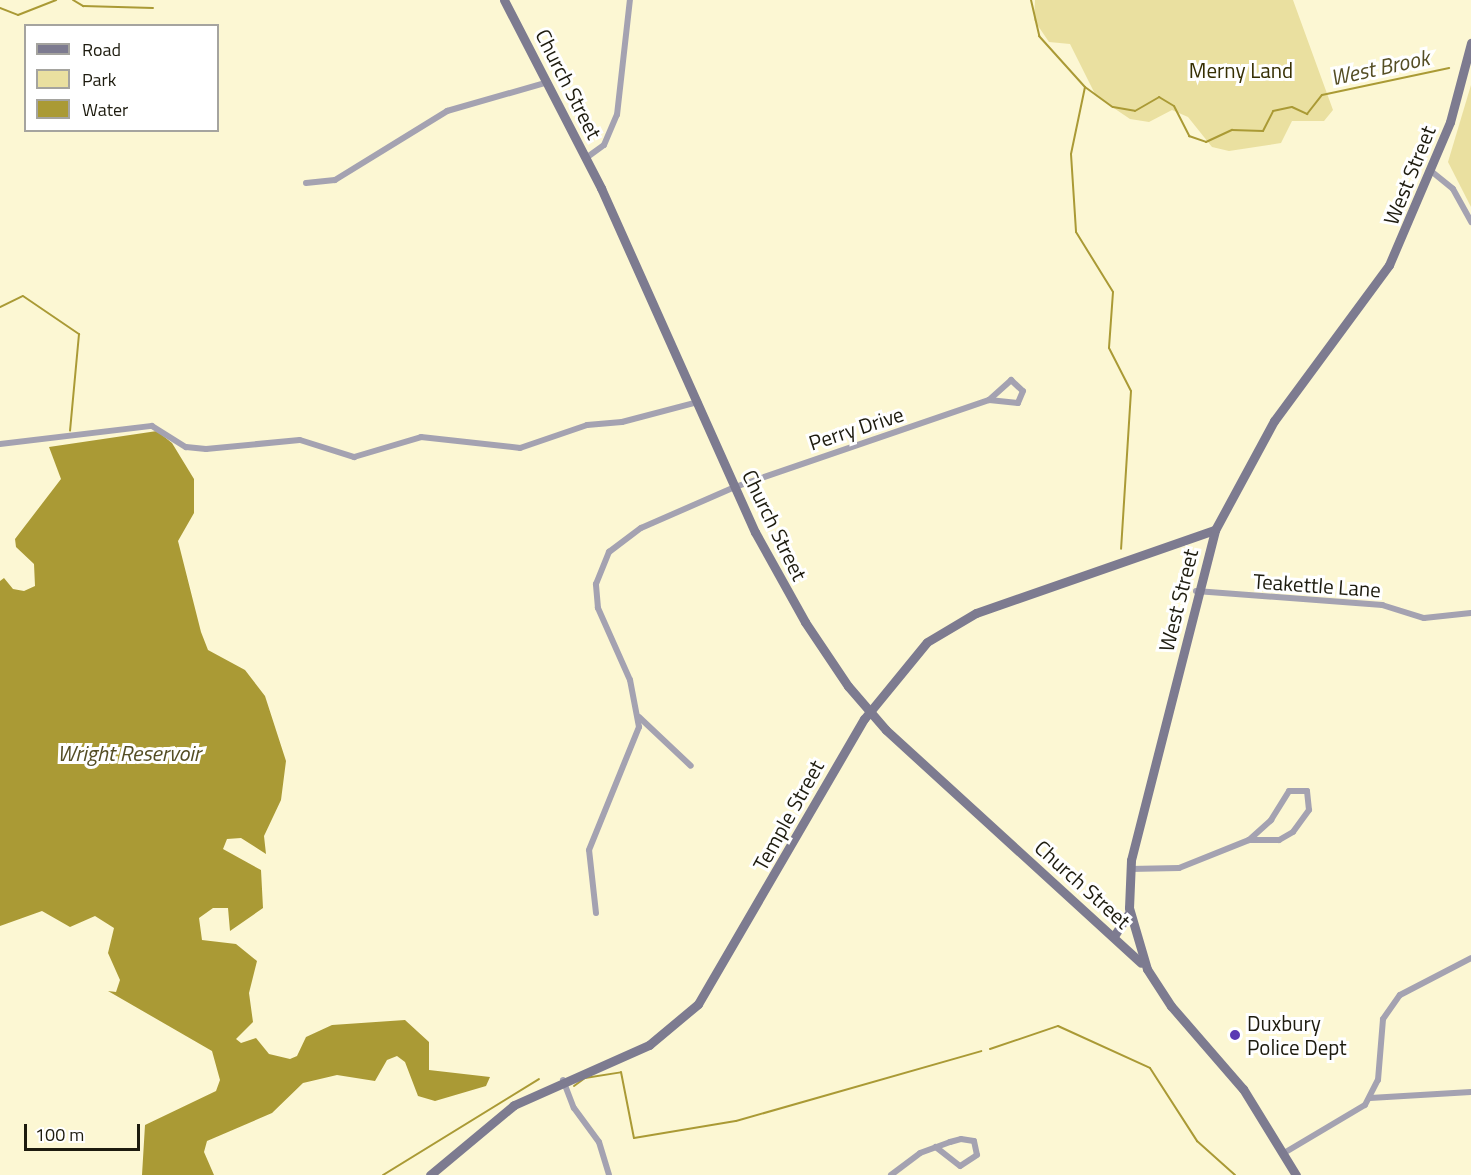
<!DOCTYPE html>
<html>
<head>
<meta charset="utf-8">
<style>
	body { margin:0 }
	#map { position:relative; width:1471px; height:1175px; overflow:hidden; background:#fcf7d3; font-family:"Titillium Web",sans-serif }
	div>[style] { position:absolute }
	.green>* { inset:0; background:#eae0a0 }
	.water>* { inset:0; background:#aa9a35 }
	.stream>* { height:2px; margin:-1px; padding:0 1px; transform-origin:1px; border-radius:1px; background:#aa9a35 }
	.minor>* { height:6px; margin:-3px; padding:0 3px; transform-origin:3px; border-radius:3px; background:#a4a2b1 }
	.secondary>* { height:9px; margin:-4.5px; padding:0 4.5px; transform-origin:4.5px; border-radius:4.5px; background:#7d7b90 }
	.dots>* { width:16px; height:16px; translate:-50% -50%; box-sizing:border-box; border:3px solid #fff; border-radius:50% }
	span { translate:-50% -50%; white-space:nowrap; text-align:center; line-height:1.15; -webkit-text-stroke:6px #fff; paint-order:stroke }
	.park-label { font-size:21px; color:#362f03 }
	.street-label { font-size:21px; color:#1d1b0e }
	.poi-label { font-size:21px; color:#1d1b0e }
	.left { translate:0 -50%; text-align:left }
	.water-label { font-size:22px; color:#554e25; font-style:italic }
	.legend { position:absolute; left:24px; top:24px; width:195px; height:108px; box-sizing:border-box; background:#fff; border:2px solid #a5a49f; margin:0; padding:8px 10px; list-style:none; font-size:18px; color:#1d1b0e }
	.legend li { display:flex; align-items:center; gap:12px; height:30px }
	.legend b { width:30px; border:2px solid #a5a49f }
	.scale { position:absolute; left:24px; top:1124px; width:116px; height:27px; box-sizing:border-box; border:3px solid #1d1b0e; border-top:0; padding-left:8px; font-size:18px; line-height:21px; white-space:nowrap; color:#1d1b0e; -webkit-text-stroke:4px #fff; paint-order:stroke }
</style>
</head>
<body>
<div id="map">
	<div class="green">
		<div style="clip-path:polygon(1035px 0,1293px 0,1333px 110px,1324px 121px,1292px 121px,1281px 143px,1229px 151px,1212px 147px,1188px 117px,1172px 110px,1149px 122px,1130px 119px,1096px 96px,1070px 44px,1049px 42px,1034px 20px)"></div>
		<div style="clip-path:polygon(1471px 85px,1471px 207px,1448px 162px)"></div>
	</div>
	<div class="water">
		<div style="clip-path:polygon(157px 431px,172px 443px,194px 479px,194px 513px,178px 541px,201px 632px,208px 650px,245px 670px,265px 696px,286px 761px,281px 800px,264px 836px,266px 854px,241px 838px,227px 839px,223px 849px,261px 870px,263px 908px,230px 931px,228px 908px,213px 908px,199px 918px,202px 940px,236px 944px,257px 961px,249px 993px,253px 1022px,236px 1039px,241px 1043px,256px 1038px,269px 1054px,290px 1059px,297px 1056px,306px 1037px,332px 1025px,405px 1020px,429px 1042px,429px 1070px,490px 1077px,486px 1086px,435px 1101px,418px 1096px,405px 1062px,397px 1056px,387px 1060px,375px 1081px,337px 1075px,303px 1083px,272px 1113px,207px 1141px,204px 1152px,214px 1175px,142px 1175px,145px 1125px,216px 1091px,220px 1080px,212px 1051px,108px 991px,116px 992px,120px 980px,108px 953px,114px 928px,95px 916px,70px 927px,42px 911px,0 926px,0 581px,4px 578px,13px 589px,24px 591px,35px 586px,34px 564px,16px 547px,15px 539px,61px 479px,49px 447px)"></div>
	</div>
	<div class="stream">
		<div style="left:73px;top:0;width:12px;rotate:31deg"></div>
		<div style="left:83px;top:6px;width:70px;rotate:1.6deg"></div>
		<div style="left:1031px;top:0;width:37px;rotate:77deg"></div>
		<div style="left:1039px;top:36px;width:69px;rotate:48deg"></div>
		<div style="left:1085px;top:87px;width:34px;rotate:36deg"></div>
		<div style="left:1113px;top:107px;width:22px;rotate:10deg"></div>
		<div style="left:1135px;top:111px;width:28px;rotate:-30deg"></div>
		<div style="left:1159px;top:97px;width:17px;rotate:31deg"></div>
		<div style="left:1174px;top:106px;width:34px;rotate:63deg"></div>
		<div style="left:1189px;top:136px;width:18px;rotate:19deg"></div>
		<div style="left:1206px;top:142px;width:29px;rotate:-25deg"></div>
		<div style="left:1232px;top:130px;width:31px;rotate:2deg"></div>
		<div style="left:1263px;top:131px;width:22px;rotate:-63deg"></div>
		<div style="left:1273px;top:111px;width:19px;rotate:-12deg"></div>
		<div style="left:1292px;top:107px;width:17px;rotate:25deg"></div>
		<div style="left:1307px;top:114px;width:24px;rotate:-52deg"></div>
		<div style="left:1322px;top:95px;width:130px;rotate:-12deg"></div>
		<div style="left:0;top:8px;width:19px;rotate:21deg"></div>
		<div style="left:18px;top:15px;width:41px;rotate:-21.5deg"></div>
		<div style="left:1085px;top:87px;width:68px;rotate:101.8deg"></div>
		<div style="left:1071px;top:154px;width:78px;rotate:86.3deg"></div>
		<div style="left:1076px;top:232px;width:70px;rotate:58.3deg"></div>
		<div style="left:1113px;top:292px;width:56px;rotate:94.1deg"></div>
		<div style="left:1109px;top:348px;width:48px;rotate:62.9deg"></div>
		<div style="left:1131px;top:391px;width:158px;rotate:93.6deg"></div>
		<div style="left:0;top:307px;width:25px;rotate:-26deg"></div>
		<div style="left:23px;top:296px;width:68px;rotate:34.2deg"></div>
		<div style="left:79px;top:334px;width:97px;rotate:95.3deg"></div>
		<div style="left:990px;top:1049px;width:72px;rotate:-18.7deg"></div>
		<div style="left:1058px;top:1026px;width:101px;rotate:24.5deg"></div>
		<div style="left:1150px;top:1068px;width:87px;rotate:57.2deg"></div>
		<div style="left:1197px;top:1141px;width:51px;rotate:41.8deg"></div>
		<div style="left:574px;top:1086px;width:14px;rotate:-36deg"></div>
		<div style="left:585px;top:1078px;width:36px;rotate:-9deg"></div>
		<div style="left:621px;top:1072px;width:67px;rotate:78.9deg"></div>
		<div style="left:634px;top:1138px;width:103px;rotate:-9.5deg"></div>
		<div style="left:736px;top:1121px;width:255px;rotate:-15.9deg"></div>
		<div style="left:383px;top:1175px;width:183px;rotate:-31.6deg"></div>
	</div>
	<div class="minor">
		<div style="left:586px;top:158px;width:22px;rotate:-36deg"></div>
		<div style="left:604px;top:145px;width:33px;rotate:-67deg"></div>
		<div style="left:617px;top:115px;width:116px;rotate:-83.6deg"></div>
		<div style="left:1431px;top:171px;width:28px;rotate:39deg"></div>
		<div style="left:1453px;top:189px;width:38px;rotate:61deg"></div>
		<div style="left:306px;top:183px;width:29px;rotate:-6deg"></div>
		<div style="left:335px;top:180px;width:132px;rotate:-31.6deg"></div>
		<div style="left:447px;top:111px;width:105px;rotate:-16deg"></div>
		<div style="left:1011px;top:380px;width:16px;rotate:43deg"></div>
		<div style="left:1023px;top:391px;width:13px;rotate:113deg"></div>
		<div style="left:1018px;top:403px;width:29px;rotate:-174deg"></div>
		<div style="left:989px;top:400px;width:30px;rotate:-42deg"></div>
		<div style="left:0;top:444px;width:153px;rotate:-6.8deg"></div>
		<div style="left:152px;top:426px;width:40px;rotate:32deg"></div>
		<div style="left:186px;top:447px;width:20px;rotate:6deg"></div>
		<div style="left:206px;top:449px;width:94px;rotate:-5.5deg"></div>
		<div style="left:300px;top:440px;width:57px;rotate:17.5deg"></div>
		<div style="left:354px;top:457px;width:70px;rotate:-16.6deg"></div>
		<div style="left:421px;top:437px;width:100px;rotate:6.3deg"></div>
		<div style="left:520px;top:448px;width:71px;rotate:-18.9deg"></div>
		<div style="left:587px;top:425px;width:35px;rotate:-5deg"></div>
		<div style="left:622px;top:422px;width:79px;rotate:-14.7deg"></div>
		<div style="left:1196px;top:591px;width:187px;rotate:4.3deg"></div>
		<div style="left:1382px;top:605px;width:44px;rotate:17.2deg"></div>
		<div style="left:1424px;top:618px;width:47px;rotate:-6.1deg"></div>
		<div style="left:639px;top:717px;width:71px;rotate:43.3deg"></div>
		<div style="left:1130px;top:869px;width:49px;rotate:-1.2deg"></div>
		<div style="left:1179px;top:868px;width:75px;rotate:-21.8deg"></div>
		<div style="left:1249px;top:840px;width:30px;rotate:-42deg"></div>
		<div style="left:1271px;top:820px;width:34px;rotate:-58deg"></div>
		<div style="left:1289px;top:791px;width:18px"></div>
		<div style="left:1307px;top:791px;width:19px;rotate:84deg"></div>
		<div style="left:1309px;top:810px;width:27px;rotate:126deg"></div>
		<div style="left:1293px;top:832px;width:16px;rotate:150deg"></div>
		<div style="left:1279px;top:840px;width:30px;rotate:180deg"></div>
		<div style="left:596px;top:913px;width:63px;rotate:-96.3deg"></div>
		<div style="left:589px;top:850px;width:133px;rotate:-67.9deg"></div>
		<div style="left:639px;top:727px;width:48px;rotate:-100.8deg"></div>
		<div style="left:630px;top:680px;width:79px;rotate:-114deg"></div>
		<div style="left:598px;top:608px;width:24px;rotate:-95deg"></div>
		<div style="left:596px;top:584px;width:35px;rotate:-68deg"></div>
		<div style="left:609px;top:552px;width:40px;rotate:-37deg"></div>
		<div style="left:641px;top:528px;width:103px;rotate:-23.6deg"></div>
		<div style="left:735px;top:487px;width:268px;rotate:-18.9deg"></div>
		<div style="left:563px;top:1080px;width:30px;rotate:69deg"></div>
		<div style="left:574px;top:1108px;width:42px;rotate:53.7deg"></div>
		<div style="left:599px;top:1142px;width:34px;rotate:73deg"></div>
		<div style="left:1370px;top:1098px;width:101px;rotate:-3.4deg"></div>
		<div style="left:1284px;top:1153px;width:94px;rotate:-30.7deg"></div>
		<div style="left:1365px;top:1105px;width:28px;rotate:-63deg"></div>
		<div style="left:1378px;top:1080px;width:61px;rotate:-85.3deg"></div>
		<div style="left:1383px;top:1019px;width:29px;rotate:-55deg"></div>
		<div style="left:1400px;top:995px;width:80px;rotate:-27.5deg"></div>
		<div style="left:891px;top:1175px;width:36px;rotate:-37deg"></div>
		<div style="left:920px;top:1153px;width:32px;rotate:-20deg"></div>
		<div style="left:950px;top:1142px;width:11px;rotate:-15deg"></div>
		<div style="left:961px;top:1139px;width:13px;rotate:9deg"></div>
		<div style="left:974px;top:1141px;width:14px;rotate:78deg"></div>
		<div style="left:977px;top:1155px;width:20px;rotate:147deg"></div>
		<div style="left:960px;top:1166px;width:31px;rotate:-142deg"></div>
	</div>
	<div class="secondary">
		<div style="left:504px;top:0;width:212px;rotate:62.7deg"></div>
		<div style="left:601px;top:188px;width:377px;rotate:65.9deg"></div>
		<div style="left:755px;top:532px;width:103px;rotate:60.9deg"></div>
		<div style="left:805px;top:622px;width:77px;rotate:56.1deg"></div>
		<div style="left:848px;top:686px;width:58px;rotate:49.2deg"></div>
		<div style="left:886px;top:730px;width:345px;rotate:42.4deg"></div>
		<div style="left:1114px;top:936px;width:27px;rotate:-57deg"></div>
		<div style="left:430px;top:1175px;width:109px;rotate:-39.8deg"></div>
		<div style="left:514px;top:1105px;width:148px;rotate:-24deg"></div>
		<div style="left:649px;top:1045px;width:64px;rotate:-39.9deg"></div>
		<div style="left:698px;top:1004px;width:330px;rotate:-59.8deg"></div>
		<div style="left:864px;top:719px;width:99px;rotate:-50.7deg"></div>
		<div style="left:927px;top:642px;width:57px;rotate:-30.6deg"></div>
		<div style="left:976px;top:613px;width:253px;rotate:-19.2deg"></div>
		<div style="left:1296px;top:1175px;width:101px;rotate:-121.6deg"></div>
		<div style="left:1243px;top:1089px;width:110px;rotate:-130.9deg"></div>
		<div style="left:1171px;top:1006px;width:44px;rotate:-123deg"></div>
		<div style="left:1147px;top:969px;width:64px;rotate:-106.4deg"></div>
		<div style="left:1129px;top:908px;width:48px;rotate:-87.6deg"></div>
		<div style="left:1131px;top:860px;width:341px;rotate:-75.7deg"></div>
		<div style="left:1215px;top:530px;width:124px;rotate:-61.6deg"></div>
		<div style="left:1274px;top:421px;width:194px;rotate:-53.6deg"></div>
		<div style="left:1389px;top:265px;width:155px;rotate:-66.9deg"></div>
		<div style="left:1450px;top:122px;width:82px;rotate:-75.1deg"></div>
	</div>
	<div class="dots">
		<div style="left:1235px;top:1035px;background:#5b3ab2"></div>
	</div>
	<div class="park-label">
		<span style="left:1241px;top:70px">Merny Land</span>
	</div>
	<div class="street-label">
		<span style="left:569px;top:84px;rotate:63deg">Church Street</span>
		<span style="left:1409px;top:175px;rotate:-68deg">West Street</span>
		<span style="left:856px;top:428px;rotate:-18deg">Perry Drive</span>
		<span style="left:775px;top:525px;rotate:64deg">Church Street</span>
		<span style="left:1317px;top:585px;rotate:4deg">Teakettle Lane</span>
		<span style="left:1178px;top:600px;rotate:-76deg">West Street</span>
		<span style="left:788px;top:815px;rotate:-61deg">Temple Street</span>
		<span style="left:1083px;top:884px;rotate:42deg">Church Street</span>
	</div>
	<div class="poi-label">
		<span class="left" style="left:1247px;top:1035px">Duxbury<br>Police Dept</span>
	</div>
	<div class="water-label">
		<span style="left:1380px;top:68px;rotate:-12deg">West Brook</span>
		<span style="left:129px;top:754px">Wright Reservoir</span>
	</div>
	<ul class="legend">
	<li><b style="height:8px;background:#7d7b90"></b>Road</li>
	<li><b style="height:16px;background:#eae0a0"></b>Park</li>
	<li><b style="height:16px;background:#aa9a35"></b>Water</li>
	</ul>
	<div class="scale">100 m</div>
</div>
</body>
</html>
